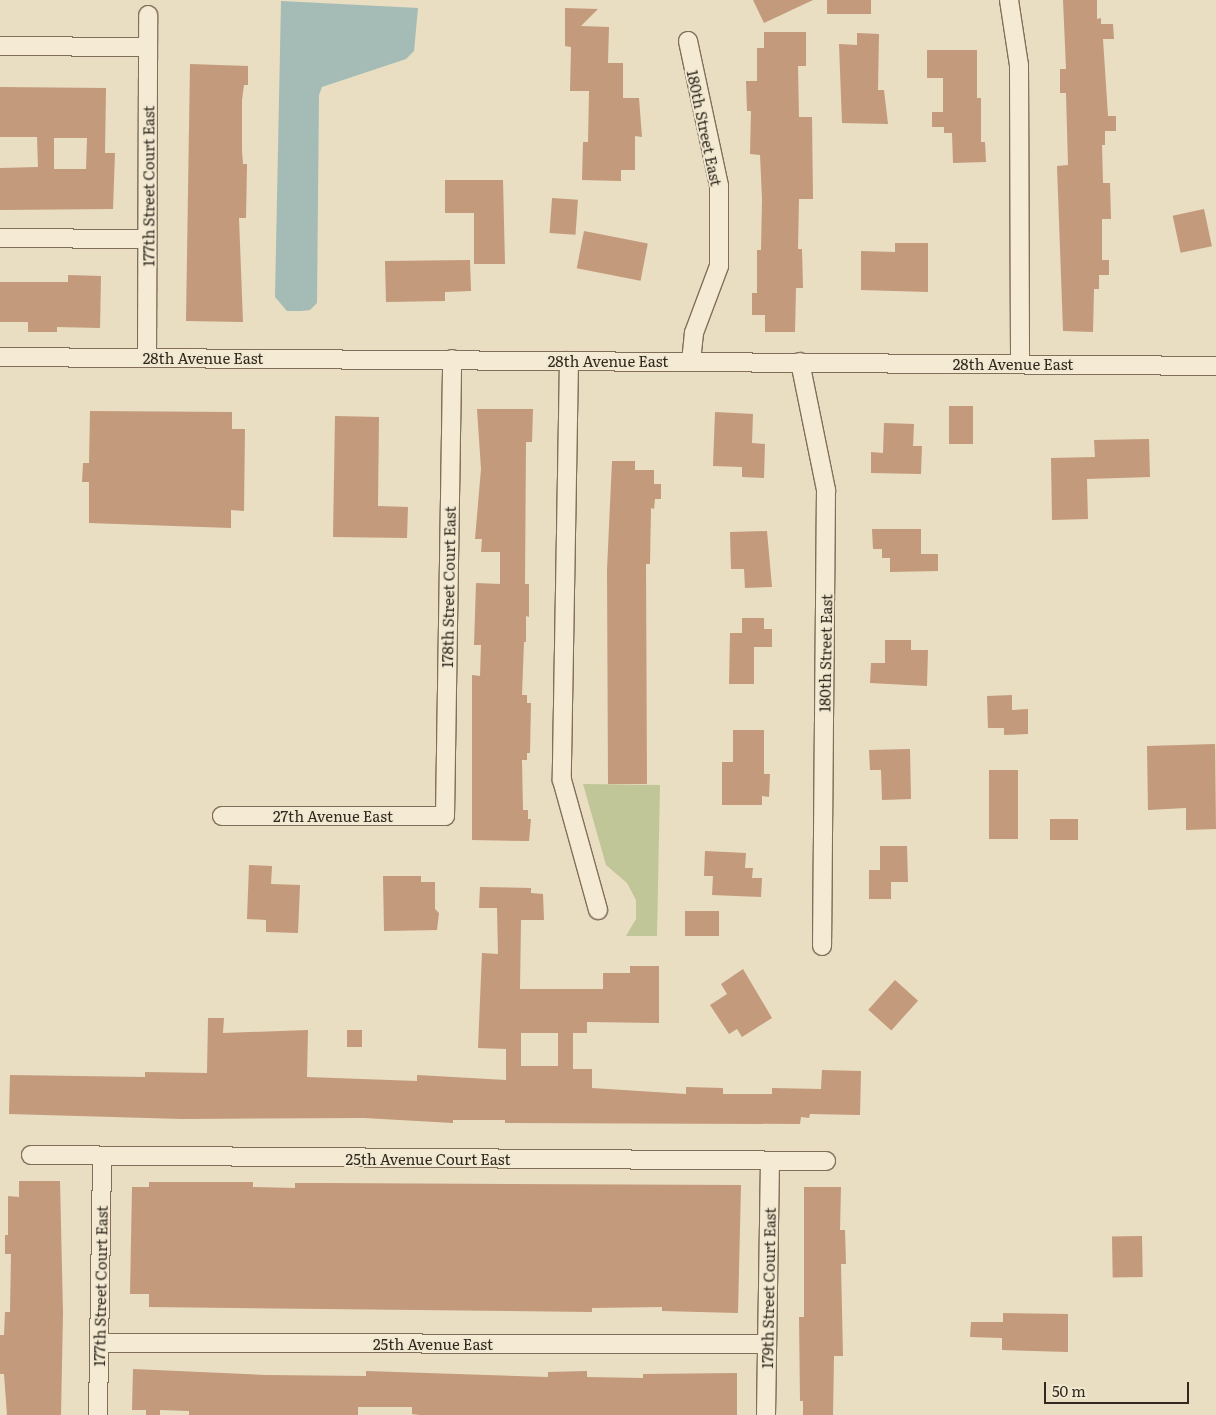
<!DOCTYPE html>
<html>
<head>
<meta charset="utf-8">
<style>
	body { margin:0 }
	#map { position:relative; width:1216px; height:1415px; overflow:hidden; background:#e9ddc2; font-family:Literata,serif }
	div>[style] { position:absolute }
	.green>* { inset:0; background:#c0c697 }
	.water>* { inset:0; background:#a4bcb5 }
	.building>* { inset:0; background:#c39a7b; transform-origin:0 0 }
	.roads { filter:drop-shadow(1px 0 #816f5b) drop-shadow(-1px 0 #816f5b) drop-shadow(0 1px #816f5b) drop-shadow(0 -1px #816f5b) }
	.street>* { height:18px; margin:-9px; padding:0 9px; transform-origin:9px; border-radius:9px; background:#f5ebd4 }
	span { translate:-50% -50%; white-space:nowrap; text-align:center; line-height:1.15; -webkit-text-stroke:4px #f1e8d1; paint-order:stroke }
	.street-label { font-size:15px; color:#32281e }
	.scale { position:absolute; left:1044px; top:1382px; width:145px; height:22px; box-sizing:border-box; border:2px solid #32281e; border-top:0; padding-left:6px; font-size:15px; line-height:18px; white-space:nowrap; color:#32281e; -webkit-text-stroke:4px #f1e8d1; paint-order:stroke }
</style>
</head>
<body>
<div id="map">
	<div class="green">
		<div style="clip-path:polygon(583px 784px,660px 785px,657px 936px,626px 936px,636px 919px,636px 900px,627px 883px,606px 865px)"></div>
	</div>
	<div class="water">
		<div style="clip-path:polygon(281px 1px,418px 8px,414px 51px,406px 59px,322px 87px,319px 95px,317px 303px,310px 310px,301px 311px,287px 311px,275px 297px)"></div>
	</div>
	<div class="building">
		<div style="clip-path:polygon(753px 0,813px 0,764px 23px)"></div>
		<div style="left:827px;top:0;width:44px;height:14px"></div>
		<div style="clip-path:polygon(1063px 0,1097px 0,1097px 19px,1101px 18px,1101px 24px,1113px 24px,1114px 39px,1103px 39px,1108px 116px,1116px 116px,1116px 131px,1105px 131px,1105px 145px,1102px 145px,1103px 183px,1110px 183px,1111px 219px,1102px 219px,1102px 260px,1109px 260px,1109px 275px,1099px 275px,1099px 289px,1094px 289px,1093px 332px,1063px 331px,1057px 166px,1068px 165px,1066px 93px,1060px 93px,1060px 69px,1066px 69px)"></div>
		<div style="clip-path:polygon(565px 8px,598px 9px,581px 26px,609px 27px,608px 63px,623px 63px,623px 98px,639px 98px,642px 137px,635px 136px,635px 170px,621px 170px,621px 181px,582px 180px,583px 142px,588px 142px,589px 91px,570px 91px,571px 47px,565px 46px)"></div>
		<div style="clip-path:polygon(764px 32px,806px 32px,806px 66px,798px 66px,799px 117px,812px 117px,813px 199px,799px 199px,798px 249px,802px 249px,803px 288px,796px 288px,795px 332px,765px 332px,765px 315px,752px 315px,752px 293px,757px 293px,757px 250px,761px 250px,762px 199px,760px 155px,750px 154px,751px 111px,747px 111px,746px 81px,757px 81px,757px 48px,764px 48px)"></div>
		<div style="clip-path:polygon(857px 33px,879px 34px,878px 90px,884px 90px,888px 124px,842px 123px,839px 44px,857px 45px)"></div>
		<div style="clip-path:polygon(927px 50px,977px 50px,977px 98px,981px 98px,981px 142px,985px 142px,986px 162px,953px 163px,952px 133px,944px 133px,944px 127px,932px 127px,932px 112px,943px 112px,943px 78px,927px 78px)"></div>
		<div style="clip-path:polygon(190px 64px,248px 66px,248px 85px,244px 85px,242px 100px,242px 150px,243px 164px,247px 164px,246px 218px,239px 218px,243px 322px,186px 321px)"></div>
		<div style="clip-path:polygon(evenodd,0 87px,106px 88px,105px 153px,115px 153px,113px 209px,0 210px,0 168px,38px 167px,37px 137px,0 137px,0 87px,54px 138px,87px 138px,86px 169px,54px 169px,54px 138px)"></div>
		<div style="clip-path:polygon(445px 180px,503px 180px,505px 264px,474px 264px,474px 213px,445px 213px)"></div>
		<div style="left:552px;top:198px;width:26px;height:35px;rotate:4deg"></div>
		<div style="left:1204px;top:209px;width:38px;height:32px;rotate:78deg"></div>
		<div style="left:584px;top:231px;width:65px;height:38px;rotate:11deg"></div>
		<div style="clip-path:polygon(895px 243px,928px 243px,928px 292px,861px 290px,861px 251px,895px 252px)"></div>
		<div style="clip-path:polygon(470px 260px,471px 291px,445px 292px,445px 301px,386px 302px,385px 261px)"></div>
		<div style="clip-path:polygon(68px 275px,101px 276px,100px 328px,57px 327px,57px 332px,28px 332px,28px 322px,0 322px,0 282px,68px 282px)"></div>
		<div style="left:949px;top:406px;width:24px;height:38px"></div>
		<div style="clip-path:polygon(477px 409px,533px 409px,532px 442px,526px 442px,525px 584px,529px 584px,529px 617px,526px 616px,526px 642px,524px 642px,522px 695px,527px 695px,527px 703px,531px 703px,530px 753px,527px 753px,527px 760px,522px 760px,523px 810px,528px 810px,528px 819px,531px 819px,529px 841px,472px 840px,472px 675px,480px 676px,481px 645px,474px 645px,476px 583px,500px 584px,500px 552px,481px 552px,482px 539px,475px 539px,481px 469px)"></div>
		<div style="clip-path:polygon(90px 411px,232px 412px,232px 429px,245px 429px,244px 511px,231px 510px,231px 528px,89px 523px,89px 482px,82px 482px,83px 463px,89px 463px)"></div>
		<div style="clip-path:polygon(715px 412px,753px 414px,752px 443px,765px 444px,764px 478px,742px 477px,742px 467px,713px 466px)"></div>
		<div style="clip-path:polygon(335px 416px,379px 417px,378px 506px,408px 507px,407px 538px,333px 537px)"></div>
		<div style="clip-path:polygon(884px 423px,914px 424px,913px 446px,922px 446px,921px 474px,871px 473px,871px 452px,883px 453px)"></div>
		<div style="clip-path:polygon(1149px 439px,1150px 477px,1087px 479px,1088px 519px,1052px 520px,1051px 458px,1095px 457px,1094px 440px)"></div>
		<div style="clip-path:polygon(612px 461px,635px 461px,635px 470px,654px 470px,654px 484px,661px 484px,661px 499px,655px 499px,654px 509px,651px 508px,650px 564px,646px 564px,647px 784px,608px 784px,607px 570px)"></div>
		<div style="clip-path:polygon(872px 529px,921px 529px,921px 554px,938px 554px,938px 571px,890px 572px,890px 558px,882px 558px,882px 549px,873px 549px)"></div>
		<div style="clip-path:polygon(767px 531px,772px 587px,745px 588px,744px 569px,731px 569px,730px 532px)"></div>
		<div style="clip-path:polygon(742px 618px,764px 618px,764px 629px,772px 629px,772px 647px,754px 647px,754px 684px,729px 684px,730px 633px,742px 633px)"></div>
		<div style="clip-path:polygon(885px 640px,911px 640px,911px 650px,928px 650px,927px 686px,870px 683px,871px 663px,885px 663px)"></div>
		<div style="clip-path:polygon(1012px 695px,1012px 710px,1028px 709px,1028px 734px,1004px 735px,1004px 728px,988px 728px,987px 696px)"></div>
		<div style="clip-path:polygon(733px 730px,764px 730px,764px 774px,770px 774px,769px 797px,762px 796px,762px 805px,722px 805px,722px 762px,733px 762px)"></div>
		<div style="clip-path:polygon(1215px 744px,1216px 829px,1186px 830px,1186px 808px,1148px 810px,1147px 746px)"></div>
		<div style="clip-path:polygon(910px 749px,911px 799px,882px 800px,881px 770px,870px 770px,869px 750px)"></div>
		<div style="left:989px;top:770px;width:29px;height:69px"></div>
		<div style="left:1050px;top:819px;width:28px;height:21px"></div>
		<div style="clip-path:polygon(880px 846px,907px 846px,908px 882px,891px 882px,891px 899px,869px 899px,869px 870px,880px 870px)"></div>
		<div style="clip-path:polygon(705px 851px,746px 853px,745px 868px,753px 868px,752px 878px,762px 878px,761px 897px,712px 895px,713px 876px,704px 876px)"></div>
		<div style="clip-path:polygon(249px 865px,272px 866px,271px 884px,300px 885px,298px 933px,266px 932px,266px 920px,247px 919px)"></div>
		<div style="clip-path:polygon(383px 876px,421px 876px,421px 882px,435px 882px,435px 909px,439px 913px,437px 930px,384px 931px)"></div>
		<div style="clip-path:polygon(evenodd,480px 887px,531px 888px,531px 893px,543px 894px,544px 920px,521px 920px,520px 989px,603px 989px,603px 973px,630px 973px,630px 966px,659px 966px,659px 1023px,587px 1022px,587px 1033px,573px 1033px,573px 1069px,592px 1069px,592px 1088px,686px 1094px,686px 1087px,723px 1088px,723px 1094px,772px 1094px,772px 1088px,821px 1089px,822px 1070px,861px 1071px,860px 1115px,810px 1114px,809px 1118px,801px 1117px,800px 1124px,505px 1123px,505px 1120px,453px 1120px,453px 1123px,364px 1118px,182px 1119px,9px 1114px,10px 1075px,145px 1077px,145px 1072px,207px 1073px,208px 1018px,224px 1018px,223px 1033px,308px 1030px,307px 1077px,417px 1081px,417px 1075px,506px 1080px,506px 1049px,478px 1048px,482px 953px,498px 954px,497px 908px,479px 908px,480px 887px,521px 1033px,558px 1033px,558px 1066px,521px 1066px,521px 1033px)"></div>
		<div style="left:685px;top:911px;width:34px;height:25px"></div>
		<div style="clip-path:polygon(743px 969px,772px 1018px,742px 1037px,737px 1029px,729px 1034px,710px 1005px,727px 994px,721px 984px)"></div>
		<div style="left:895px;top:980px;width:31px;height:40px;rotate:42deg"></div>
		<div style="left:347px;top:1030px;width:15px;height:17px"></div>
		<div style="clip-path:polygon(19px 1181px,60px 1181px,63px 1313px,61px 1415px,7px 1415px,4px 1374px,0 1374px,0 1335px,4px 1335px,5px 1312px,10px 1312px,11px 1254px,5px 1254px,5px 1235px,8px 1235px,8px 1196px,19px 1197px)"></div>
		<div style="clip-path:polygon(149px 1182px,253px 1182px,253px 1187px,295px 1188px,295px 1183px,322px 1183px,741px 1185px,738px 1313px,662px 1311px,662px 1307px,592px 1308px,592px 1312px,149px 1307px,149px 1294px,130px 1294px,132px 1187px,149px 1187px)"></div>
		<div style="clip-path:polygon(804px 1187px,841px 1187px,840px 1230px,845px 1230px,846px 1264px,841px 1264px,843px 1356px,834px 1356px,833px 1415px,803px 1415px,803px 1401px,800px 1401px,799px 1317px,804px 1317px)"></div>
		<div style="left:1142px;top:1236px;width:41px;height:30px;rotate:89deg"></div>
		<div style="clip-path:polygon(1003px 1313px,1068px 1314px,1068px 1352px,1002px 1350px,1002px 1338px,970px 1337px,971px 1322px,1003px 1322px)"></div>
		<div style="clip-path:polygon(133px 1369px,266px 1375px,366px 1376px,366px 1371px,548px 1377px,548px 1372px,587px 1371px,587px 1377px,643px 1378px,643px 1374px,737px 1373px,737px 1415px,420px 1415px,412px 1414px,412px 1407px,358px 1407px,358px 1415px,189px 1415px,189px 1411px,160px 1410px,160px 1415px,146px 1415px,146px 1410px,132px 1410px)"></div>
	</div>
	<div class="roads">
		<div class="street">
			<div style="left:1009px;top:0;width:66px;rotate:81.3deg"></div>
			<div style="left:1019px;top:65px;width:299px;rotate:89.8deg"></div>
			<div style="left:688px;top:41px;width:148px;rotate:77.9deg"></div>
			<div style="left:719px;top:186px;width:80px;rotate:90deg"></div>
			<div style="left:719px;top:266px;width:72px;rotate:110.5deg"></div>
			<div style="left:694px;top:333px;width:28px;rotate:96deg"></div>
			<div style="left:0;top:46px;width:148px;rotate:0.4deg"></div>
			<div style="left:0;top:238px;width:147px;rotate:0.4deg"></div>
			<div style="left:0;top:357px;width:1216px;rotate:0.42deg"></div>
			<div style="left:147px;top:357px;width:342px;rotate:-89.8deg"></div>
			<div style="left:569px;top:361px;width:419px;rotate:91deg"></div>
			<div style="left:562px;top:780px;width:135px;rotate:74.5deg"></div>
			<div style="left:800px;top:362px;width:131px;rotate:78.5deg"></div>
			<div style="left:826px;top:490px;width:456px;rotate:90.5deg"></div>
			<div style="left:222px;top:816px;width:223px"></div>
			<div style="left:445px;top:816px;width:457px;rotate:-89.1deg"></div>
			<div style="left:31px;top:1155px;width:795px;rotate:0.43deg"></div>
			<div style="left:100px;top:1343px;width:667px;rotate:0.09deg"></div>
			<div style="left:98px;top:1415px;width:259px;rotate:-89.1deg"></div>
			<div style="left:766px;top:1415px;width:254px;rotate:-89.1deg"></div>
		</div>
	</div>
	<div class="street-label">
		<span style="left:705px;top:128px;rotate:78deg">180th Street East</span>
		<span style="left:148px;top:186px;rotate:-90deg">177th Street Court East</span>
		<span style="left:203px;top:358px">28th Avenue East</span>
		<span style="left:608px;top:361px">28th Avenue East</span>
		<span style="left:1013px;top:364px">28th Avenue East</span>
		<span style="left:448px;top:587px;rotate:-89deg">178th Street Court East</span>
		<span style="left:825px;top:653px;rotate:-89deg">180th Street East</span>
		<span style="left:333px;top:816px">27th Avenue East</span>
		<span style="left:428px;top:1159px">25th Avenue Court East</span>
		<span style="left:100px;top:1286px;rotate:-89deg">177th Street Court East</span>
		<span style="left:768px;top:1288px;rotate:-89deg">179th Street Court East</span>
		<span style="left:433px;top:1344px">25th Avenue East</span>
	</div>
	<div class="scale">50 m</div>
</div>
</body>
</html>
